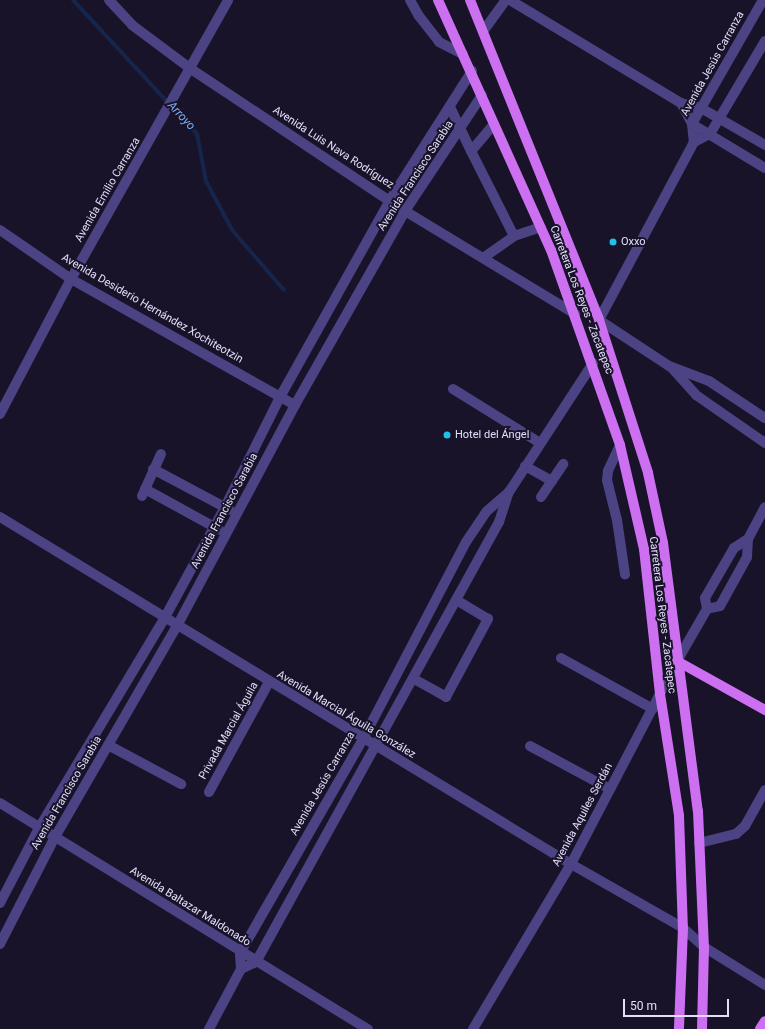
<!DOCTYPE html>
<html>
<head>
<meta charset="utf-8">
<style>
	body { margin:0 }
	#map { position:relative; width:765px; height:1029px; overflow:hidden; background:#191329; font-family:Roboto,sans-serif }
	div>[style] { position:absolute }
	.stream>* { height:4px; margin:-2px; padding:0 2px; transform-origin:2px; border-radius:2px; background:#15254b }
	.minor>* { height:10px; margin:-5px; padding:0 5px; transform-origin:5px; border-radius:5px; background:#4b4383 }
	.major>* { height:10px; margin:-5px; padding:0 5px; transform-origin:5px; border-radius:5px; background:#cc70f1 }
	.dots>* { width:11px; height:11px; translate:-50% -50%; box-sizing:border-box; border:2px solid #191329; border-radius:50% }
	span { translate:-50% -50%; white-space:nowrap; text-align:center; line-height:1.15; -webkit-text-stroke:4px #191329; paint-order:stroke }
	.street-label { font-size:11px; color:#e4defc }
	.poi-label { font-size:11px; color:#e4defc }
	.left { translate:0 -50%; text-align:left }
	.water-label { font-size:12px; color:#77adf1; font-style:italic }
	.scale { position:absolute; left:623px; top:999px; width:106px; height:18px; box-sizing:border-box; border:2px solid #e4defc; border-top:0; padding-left:5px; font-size:12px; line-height:14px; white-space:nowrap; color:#e4defc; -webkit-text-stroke:3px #191329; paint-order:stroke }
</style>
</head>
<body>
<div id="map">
	<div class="stream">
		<div style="left:73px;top:0;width:183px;rotate:47.2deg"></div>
		<div style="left:197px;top:134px;width:48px;rotate:79.2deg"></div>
		<div style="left:206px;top:181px;width:55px;rotate:62deg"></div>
		<div style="left:232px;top:230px;width:79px;rotate:49.1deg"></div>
	</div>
	<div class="minor">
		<div style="left:109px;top:0;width:34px;rotate:47deg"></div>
		<div style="left:132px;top:25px;width:74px;rotate:36.7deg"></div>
		<div style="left:191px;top:69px;width:257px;rotate:33.6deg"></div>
		<div style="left:405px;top:211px;width:199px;rotate:31.2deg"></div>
		<div style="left:410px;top:0;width:18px;rotate:61deg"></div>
		<div style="left:419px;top:16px;width:33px;rotate:52deg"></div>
		<div style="left:439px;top:42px;width:27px;rotate:27deg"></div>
		<div style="left:510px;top:0;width:200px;rotate:31.1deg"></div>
		<div style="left:681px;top:103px;width:21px;rotate:14deg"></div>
		<div style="left:701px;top:108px;width:74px;rotate:30deg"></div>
		<div style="left:763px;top:0;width:143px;rotate:119.8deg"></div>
		<div style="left:692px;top:124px;width:18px;rotate:84deg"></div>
		<div style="left:694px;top:142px;width:202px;rotate:118.1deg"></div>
		<div style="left:599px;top:320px;width:84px;rotate:33.3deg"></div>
		<div style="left:669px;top:366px;width:43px;rotate:20.6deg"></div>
		<div style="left:709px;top:381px;width:67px;rotate:33.5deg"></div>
		<div style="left:484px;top:30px;width:37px;rotate:-54deg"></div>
		<div style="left:681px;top:103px;width:24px;rotate:62deg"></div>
		<div style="left:692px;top:124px;width:85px;rotate:31.1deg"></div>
		<div style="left:450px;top:107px;width:49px;rotate:64.5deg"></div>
		<div style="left:494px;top:124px;width:35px;rotate:130deg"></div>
		<div style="left:471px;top:151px;width:95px;rotate:63.2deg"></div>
		<div style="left:514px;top:236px;width:28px;rotate:-18deg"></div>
		<div style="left:694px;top:142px;width:18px;rotate:-27deg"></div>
		<div style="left:710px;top:134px;width:108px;rotate:-59.4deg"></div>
		<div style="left:0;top:230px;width:86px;rotate:34.6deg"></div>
		<div style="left:71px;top:279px;width:257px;rotate:29.4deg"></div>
		<div style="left:483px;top:258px;width:38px;rotate:-35deg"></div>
		<div style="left:671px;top:367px;width:38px;rotate:48deg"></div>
		<div style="left:696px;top:395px;width:84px;rotate:34.8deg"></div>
		<div style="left:453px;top:389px;width:102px;rotate:31.8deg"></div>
		<div style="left:0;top:414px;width:153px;rotate:-62.3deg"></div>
		<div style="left:71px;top:279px;width:320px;rotate:-60.6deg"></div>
		<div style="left:620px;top:445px;width:29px;rotate:115deg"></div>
		<div style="left:608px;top:471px;width:9px;rotate:96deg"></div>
		<div style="left:607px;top:480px;width:41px;rotate:76deg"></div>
		<div style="left:617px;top:520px;width:55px;rotate:81.6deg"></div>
		<div style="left:525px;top:466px;width:31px;rotate:29deg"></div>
		<div style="left:153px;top:469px;width:87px;rotate:28deg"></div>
		<div style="left:145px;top:489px;width:85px;rotate:28.7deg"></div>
		<div style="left:142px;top:496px;width:46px;rotate:-65.7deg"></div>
		<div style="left:541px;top:497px;width:40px;rotate:-56deg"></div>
		<div style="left:0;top:517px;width:668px;rotate:31.29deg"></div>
		<div style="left:571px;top:864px;width:129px;rotate:29.7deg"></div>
		<div style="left:683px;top:928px;width:28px;rotate:42deg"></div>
		<div style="left:704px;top:947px;width:72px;rotate:31.9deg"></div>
		<div style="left:707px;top:609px;width:13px;rotate:-13deg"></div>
		<div style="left:720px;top:606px;width:56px;rotate:-61.1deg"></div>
		<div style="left:747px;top:557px;width:18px;rotate:-87deg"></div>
		<div style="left:748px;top:539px;width:36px;rotate:-62deg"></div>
		<div style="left:561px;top:658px;width:105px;rotate:29deg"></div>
		<div style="left:414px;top:679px;width:37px;rotate:29deg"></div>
		<div style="left:446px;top:697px;width:89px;rotate:-61.7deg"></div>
		<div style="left:488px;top:619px;width:37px;rotate:-149deg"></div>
		<div style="left:108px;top:745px;width:83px;rotate:28.1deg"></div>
		<div style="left:530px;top:746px;width:91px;rotate:28.3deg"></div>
		<div style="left:209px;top:792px;width:125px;rotate:-61.4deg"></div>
		<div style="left:0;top:803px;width:432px;rotate:31.6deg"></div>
		<div style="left:699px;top:843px;width:38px;rotate:-14deg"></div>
		<div style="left:736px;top:834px;width:12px;rotate:-42deg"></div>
		<div style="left:745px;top:826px;width:41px;rotate:-60.9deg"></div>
		<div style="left:0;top:903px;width:85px;rotate:-62.5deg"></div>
		<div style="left:39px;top:828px;width:244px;rotate:-59.1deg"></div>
		<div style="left:164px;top:619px;width:128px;rotate:-61.4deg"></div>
		<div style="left:225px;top:507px;width:123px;rotate:-63.4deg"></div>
		<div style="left:280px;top:397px;width:226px;rotate:-60.8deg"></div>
		<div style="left:390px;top:200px;width:153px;rotate:-57.6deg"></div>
		<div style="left:0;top:944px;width:120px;rotate:-62.8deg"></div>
		<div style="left:55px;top:837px;width:244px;rotate:-60deg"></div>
		<div style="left:177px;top:626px;width:251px;rotate:-61.9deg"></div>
		<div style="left:295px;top:405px;width:223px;rotate:-60.4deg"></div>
		<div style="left:405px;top:211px;width:139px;rotate:-56.4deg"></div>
		<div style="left:241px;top:969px;width:17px;rotate:-25deg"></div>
		<div style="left:256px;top:962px;width:503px;rotate:-61.09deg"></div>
		<div style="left:499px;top:522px;width:32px;rotate:-72deg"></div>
		<div style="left:509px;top:492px;width:154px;rotate:-56.9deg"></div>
		<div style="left:209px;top:1029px;width:68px;rotate:-61.9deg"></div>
		<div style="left:241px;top:969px;width:16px;rotate:-94deg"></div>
		<div style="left:240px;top:953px;width:247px;rotate:-60.1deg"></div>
		<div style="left:363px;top:739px;width:222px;rotate:-62.4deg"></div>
		<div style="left:466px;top:542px;width:37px;rotate:-56deg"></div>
		<div style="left:487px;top:511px;width:29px;rotate:-41deg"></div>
		<div style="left:473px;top:1029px;width:192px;rotate:-59.3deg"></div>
		<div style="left:571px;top:864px;width:229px;rotate:-62.4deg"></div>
		<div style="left:677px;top:661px;width:60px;rotate:-60deg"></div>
		<div style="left:707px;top:609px;width:11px;rotate:-100deg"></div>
		<div style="left:705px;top:598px;width:58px;rotate:-59.9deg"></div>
		<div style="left:734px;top:548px;width:17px;rotate:-33deg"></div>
	</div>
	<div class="major">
		<div style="left:438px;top:0;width:274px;rotate:65.7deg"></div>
		<div style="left:551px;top:250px;width:207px;rotate:70.5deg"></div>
		<div style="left:620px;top:445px;width:107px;rotate:77deg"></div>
		<div style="left:644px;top:549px;width:146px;rotate:83.7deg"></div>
		<div style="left:660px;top:694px;width:123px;rotate:81.1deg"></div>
		<div style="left:679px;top:816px;width:112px;rotate:88deg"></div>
		<div style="left:683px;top:928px;width:101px;rotate:92.3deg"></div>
		<div style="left:470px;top:0;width:345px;rotate:68deg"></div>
		<div style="left:599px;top:320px;width:161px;rotate:72.2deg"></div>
		<div style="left:648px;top:473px;width:72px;rotate:77.9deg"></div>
		<div style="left:663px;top:543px;width:270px;rotate:82.6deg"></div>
		<div style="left:698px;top:811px;width:136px;rotate:87.5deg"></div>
		<div style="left:704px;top:947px;width:82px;rotate:91.4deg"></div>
		<div style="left:677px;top:661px;width:101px;rotate:29.1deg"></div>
		<div style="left:760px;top:1029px;width:9px;rotate:-58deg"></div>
	</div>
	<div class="dots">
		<div style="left:613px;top:242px;background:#1ec2e8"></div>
		<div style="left:447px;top:435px;background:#1ec2e8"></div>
	</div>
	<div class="street-label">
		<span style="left:713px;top:64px;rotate:-61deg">Avenida Jesús Carranza</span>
		<span style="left:333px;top:148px;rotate:33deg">Avenida Luis Nava Rodríguez</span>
		<span style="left:416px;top:176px;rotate:-57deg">Avenida Francisco Sarabia</span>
		<span style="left:108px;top:190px;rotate:-60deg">Avenida Emilio Carranza</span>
		<span style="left:581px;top:300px;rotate:69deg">Carretera Los Reyes - Zacatepec</span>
		<span style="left:152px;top:309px;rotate:30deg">Avenida Desiderio Hernández Xochiteotzin</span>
		<span style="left:225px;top:511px;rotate:-62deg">Avenida Francisco Sarabia</span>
		<span style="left:662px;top:615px;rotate:83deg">Carretera Los Reyes - Zacatepec</span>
		<span style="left:346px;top:715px;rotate:31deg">Avenida Marcial Águila González</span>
		<span style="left:229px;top:731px;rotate:-61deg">Privada Marcial Águila</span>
		<span style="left:323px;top:784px;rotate:-60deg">Avenida Jesús Carranza</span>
		<span style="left:67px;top:793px;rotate:-60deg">Avenida Francisco Sarabia</span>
		<span style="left:583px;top:815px;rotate:-62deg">Avenida Aquiles Serdán</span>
		<span style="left:190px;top:907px;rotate:32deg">Avenida Baltazar Maldonado</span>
	</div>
	<div class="poi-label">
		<span class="left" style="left:621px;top:242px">Oxxo</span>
		<span class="left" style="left:455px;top:435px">Hotel del Ángel</span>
	</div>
	<div class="water-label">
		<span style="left:181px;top:116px;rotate:47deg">Arroyo</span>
	</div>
	<div class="scale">50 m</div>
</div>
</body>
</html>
